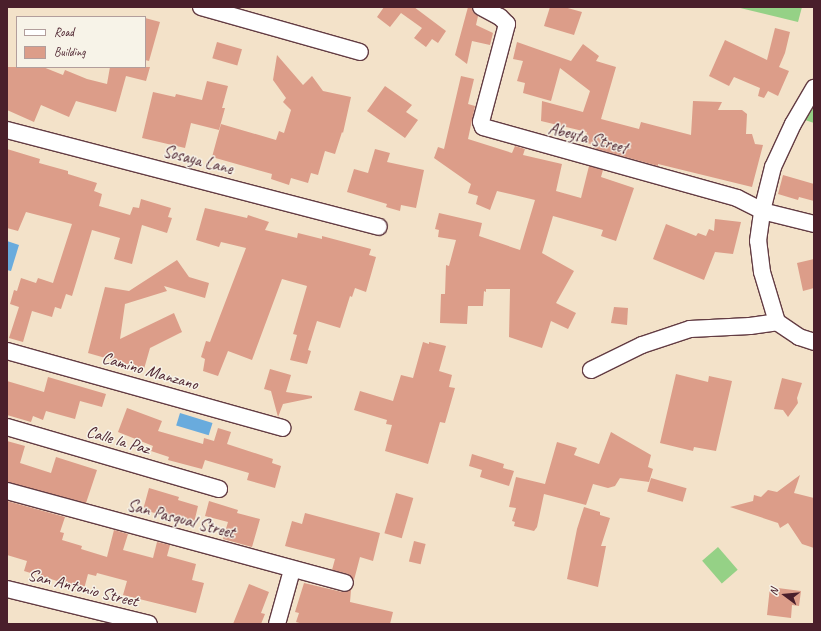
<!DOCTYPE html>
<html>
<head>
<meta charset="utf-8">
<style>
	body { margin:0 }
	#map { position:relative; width:821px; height:631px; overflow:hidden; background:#f3e2c9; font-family:Caveat,sans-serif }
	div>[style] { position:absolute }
	.green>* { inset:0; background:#95d186; transform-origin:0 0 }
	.water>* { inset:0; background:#69abdd; transform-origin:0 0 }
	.building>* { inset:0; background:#dc9d89; transform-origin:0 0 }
	.roads { filter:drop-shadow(1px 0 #633c43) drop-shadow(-1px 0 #633c43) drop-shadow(0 1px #633c43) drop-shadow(0 -1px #633c43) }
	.street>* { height:16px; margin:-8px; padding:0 8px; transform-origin:8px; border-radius:8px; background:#fff }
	span { translate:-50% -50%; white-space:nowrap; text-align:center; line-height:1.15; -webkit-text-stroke:3px #f7f3e8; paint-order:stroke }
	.street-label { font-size:17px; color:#4a1f2b }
	.frame { position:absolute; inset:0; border:8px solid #4a1f2b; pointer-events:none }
	.legend { position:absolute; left:16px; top:16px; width:130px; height:52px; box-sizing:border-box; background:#f7f3e8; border:1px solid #b29e9c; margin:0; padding:5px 7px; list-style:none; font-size:12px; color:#4a1f2b }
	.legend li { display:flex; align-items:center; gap:8px; height:20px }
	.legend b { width:20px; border:1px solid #b29e9c }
	.north { position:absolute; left:765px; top:575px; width:40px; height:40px; -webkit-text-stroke:3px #f7f3e8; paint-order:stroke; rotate:286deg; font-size:11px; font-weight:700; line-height:16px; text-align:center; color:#4a1f2b }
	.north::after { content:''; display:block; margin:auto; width:14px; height:18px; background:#4a1f2b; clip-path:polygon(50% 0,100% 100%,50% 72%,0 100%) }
</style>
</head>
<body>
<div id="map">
	<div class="green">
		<div style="clip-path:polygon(736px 7px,802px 7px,798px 22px)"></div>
		<div style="clip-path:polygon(814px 104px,814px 123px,805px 120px)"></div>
		<div style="left:718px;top:547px;width:30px;height:21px;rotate:49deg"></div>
	</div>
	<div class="water">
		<div style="clip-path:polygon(7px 241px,19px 245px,11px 271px,7px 270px)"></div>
		<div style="left:180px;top:413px;width:34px;height:13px;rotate:17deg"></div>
	</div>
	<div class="building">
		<div style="clip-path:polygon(384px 7px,414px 7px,446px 31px,438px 43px,432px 39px,426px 47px,414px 38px,422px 28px,401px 13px,390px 27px,377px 17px)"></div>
		<div style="clip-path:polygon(468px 7px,472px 7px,473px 12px,478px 16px,476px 25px,493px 33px,490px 45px,472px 41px,467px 64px,455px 55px)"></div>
		<div style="clip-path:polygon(550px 7px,564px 7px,582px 12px,574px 35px,544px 26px)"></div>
		<div style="clip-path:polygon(145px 18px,160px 22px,149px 61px,145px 60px)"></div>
		<div style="clip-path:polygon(775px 28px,790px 32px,785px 53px,779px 67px,789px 71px,778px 96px,768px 91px,764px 98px,758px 96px,760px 88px,734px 77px,729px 86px,709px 76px,725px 40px,767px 60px)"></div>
		<div style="left:217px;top:42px;width:26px;height:17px;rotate:16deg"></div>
		<div style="clip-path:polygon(517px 42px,571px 61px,583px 44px,599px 56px,596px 61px,616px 67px,601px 119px,639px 129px,641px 122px,691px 135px,693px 101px,722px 102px,718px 110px,742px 110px,747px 114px,746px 134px,752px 134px,755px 144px,763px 145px,752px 187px,658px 164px,658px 166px,593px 148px,594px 145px,584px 142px,587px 132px,541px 121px,542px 101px,583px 112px,590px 91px,560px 68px,551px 101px,523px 93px,525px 83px,517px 81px,523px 61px,513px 59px)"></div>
		<div style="clip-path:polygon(277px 55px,303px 85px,312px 76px,323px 91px,351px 97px,343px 133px,342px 132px,335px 154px,325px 151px,318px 175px,311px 173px,308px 183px,291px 178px,289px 185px,271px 179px,272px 174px,212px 157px,221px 124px,276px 140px,279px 131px,284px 133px,291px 110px,283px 102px,286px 98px,273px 80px)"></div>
		<div style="clip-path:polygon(7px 67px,43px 67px,63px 75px,65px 70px,87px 79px,107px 84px,110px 67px,150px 67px,146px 81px,126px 76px,116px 112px,76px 101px,69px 117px,41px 105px,34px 122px,7px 110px)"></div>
		<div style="clip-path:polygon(461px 76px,474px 79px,468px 104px,475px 106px,468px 139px,512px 153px,515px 146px,525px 149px,523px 155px,562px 164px,556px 191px,581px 198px,589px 166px,603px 170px,601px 177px,634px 188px,616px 241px,601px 236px,603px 230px,553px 216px,542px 253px,574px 271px,556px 303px,576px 313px,568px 329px,551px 321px,542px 348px,509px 337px,510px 289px,486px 289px,486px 292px,484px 291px,483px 306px,468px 306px,467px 324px,440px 323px,441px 294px,445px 294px,446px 265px,449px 266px,456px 240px,438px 237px,439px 230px,435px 229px,439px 213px,482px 223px,479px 236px,520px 250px,535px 200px,497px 191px,490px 210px,476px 204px,478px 196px,468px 193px,471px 184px,434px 158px,438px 147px,444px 149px)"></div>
		<div style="clip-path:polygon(207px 81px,228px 86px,222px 108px,225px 108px,219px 130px,191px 123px,185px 148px,142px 138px,153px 92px,175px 97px,176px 94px,202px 100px)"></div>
		<div style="clip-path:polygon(385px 86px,412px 105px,406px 112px,418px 120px,405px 138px,367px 111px)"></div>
		<div style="clip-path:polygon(7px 149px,40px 159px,39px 163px,68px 171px,68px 174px,97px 183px,94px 191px,102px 194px,99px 206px,130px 215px,133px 207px,139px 208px,141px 199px,171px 208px,168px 217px,172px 218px,167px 233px,142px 225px,132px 264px,114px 259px,120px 238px,92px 230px,72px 296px,66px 294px,61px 309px,55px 307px,52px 317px,32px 311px,23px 342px,9px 338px,19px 307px,10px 304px,14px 290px,17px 291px,21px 278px,36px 283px,38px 278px,53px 283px,72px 224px,26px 212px,18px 231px,7px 228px)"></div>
		<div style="clip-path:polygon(375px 149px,390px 153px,387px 162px,424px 170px,416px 208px,401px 205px,400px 211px,386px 207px,387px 204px,347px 192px,354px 169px,368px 173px)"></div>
		<div style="clip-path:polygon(783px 175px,814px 184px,814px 201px,799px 197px,798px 200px,778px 194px)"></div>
		<div style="clip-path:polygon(205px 208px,247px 218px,248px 215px,269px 222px,265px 230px,297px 238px,298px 233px,322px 239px,322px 236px,371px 249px,369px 255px,376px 257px,366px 292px,355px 288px,352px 297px,350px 296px,340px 328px,317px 321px,308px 350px,311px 351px,307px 364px,290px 360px,297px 335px,293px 334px,307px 286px,282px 279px,252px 360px,228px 351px,218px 376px,203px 371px,205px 359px,201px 357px,206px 341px,210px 342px,246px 248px,221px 242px,219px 247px,196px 240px)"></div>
		<div style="clip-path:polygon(715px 219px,741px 222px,733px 254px,715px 252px,704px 280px,653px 259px,666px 224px,696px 236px,698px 233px,706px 236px,709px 229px,714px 231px)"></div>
		<div style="clip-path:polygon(814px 259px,814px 288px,803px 291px,797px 263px)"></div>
		<div style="clip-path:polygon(177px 260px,189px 277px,209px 283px,205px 298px,164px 286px,167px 291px,125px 304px,120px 339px,174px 313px,182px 332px,150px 348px,144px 369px,88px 353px,105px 287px,129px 291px)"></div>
		<div style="clip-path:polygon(614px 307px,628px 308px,627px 325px,611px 323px)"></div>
		<div style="clip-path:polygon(423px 342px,429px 344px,429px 342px,446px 346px,439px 371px,452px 375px,449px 387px,455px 388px,445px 423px,440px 422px,428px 464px,385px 451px,392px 425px,386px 424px,387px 420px,354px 410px,360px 391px,393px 401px,401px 375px,413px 378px)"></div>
		<div style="clip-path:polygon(270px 369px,291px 375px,286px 392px,312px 396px,312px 398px,283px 404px,278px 417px,271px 391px,264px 389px)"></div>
		<div style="clip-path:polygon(676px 374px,708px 382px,709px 376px,732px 381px,716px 451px,694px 447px,693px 451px,660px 443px)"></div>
		<div style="clip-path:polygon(48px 377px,106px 394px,102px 407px,80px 401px,75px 419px,46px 411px,43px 420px,33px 416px,31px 422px,7px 415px,7px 381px,44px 392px)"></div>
		<div style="clip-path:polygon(782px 378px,802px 383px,797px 398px,798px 403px,788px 417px,783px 410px,774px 409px)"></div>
		<div style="clip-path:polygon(127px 408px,162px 421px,158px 431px,203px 444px,204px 438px,214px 441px,218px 428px,231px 432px,227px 444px,273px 459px,272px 463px,281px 466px,275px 488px,247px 480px,249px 473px,205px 460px,202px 469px,168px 460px,169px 457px,151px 451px,153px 446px,118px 432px)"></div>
		<div style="clip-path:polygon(611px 432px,651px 455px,648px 467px,653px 469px,649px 482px,620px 478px,615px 486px,608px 488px,593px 484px,586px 505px,544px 494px,537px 527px,534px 531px,514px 526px,515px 522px,512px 521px,516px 508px,509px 507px,516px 477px,545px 484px,557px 442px,577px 448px,574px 455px,599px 464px)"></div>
		<div style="clip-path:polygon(7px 441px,25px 446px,20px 463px,51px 473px,56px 457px,97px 470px,86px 503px,7px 482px)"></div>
		<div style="clip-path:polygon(472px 454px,504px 464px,503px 468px,514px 471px,509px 486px,480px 477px,482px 470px,469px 466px)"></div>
		<div style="clip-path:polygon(800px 475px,794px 493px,814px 498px,814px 548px,802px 544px,788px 523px,780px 528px,778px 523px,730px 507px,753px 501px,754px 495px,761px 497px,768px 490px,777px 492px)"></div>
		<div style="left:651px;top:478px;width:37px;height:14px;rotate:16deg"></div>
		<div style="clip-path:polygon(149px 488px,179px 497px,178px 500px,198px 506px,194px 523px,143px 510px)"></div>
		<div style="left:396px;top:493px;width:18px;height:42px;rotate:16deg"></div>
		<div style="clip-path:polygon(7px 501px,65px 517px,60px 532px,64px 533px,62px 540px,82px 546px,81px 549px,107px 557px,114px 530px,128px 534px,123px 550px,153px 558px,157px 542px,170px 545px,167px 556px,196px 564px,192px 580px,204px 583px,196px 613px,123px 595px,127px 581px,97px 573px,96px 576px,88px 574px,84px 589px,24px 571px,27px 561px,7px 555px)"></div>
		<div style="clip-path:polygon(209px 501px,238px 510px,237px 513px,260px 519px,252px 547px,223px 539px,228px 522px,205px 516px)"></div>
		<div style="clip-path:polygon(584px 507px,600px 512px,600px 515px,610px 518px,601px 546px,606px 546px,598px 587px,567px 579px,577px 529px)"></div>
		<div style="clip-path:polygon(305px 513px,380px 533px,373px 561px,360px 557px,354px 580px,348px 574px,332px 570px,335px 559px,285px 546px,292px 521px,302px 524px)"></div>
		<div style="left:414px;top:541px;width:12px;height:21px;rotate:14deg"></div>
		<div style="clip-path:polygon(304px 583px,342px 592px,351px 590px,350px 602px,393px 612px,390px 624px,303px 624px,296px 622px,299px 613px,295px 612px)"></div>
		<div style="clip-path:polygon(249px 584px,269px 592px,261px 613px,265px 614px,261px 624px,233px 624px)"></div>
		<div style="clip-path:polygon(770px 587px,801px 591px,799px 606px,792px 605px,791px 618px,767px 615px)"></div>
	</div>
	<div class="roads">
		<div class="street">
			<div style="left:201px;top:7px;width:165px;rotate:15.8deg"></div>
			<div style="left:481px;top:7px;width:21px;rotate:28deg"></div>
			<div style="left:500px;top:17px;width:10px;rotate:45deg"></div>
			<div style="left:507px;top:24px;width:101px;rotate:104.9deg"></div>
			<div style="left:481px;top:122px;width:5px;rotate:68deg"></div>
			<div style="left:483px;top:127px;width:264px;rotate:15.6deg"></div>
			<div style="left:737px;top:198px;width:28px;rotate:27deg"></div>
			<div style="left:762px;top:211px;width:54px;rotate:14deg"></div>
			<div style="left:7px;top:130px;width:384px;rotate:14.6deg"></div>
			<div style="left:777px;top:322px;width:52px;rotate:-106.7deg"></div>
			<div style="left:762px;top:272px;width:31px;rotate:-97deg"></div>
			<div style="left:758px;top:241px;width:30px;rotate:-82deg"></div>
			<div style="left:762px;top:211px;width:45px;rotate:-76deg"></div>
			<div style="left:773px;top:167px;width:47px;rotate:-65.1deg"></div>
			<div style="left:793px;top:124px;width:42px;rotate:-59.7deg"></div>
			<div style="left:7px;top:351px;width:286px;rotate:15.6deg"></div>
			<div style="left:591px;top:370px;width:57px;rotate:-26.1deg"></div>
			<div style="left:642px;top:345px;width:51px;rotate:-18.4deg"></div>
			<div style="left:690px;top:329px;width:60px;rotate:-2.9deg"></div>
			<div style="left:750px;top:326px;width:27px;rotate:-8deg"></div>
			<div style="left:777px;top:322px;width:27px;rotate:34deg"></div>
			<div style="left:799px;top:337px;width:16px;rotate:18deg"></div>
			<div style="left:7px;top:427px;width:221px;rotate:16.3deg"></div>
			<div style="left:7px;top:491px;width:350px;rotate:15.2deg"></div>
			<div style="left:7px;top:589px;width:146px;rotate:13.8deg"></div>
			<div style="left:277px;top:624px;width:56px;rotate:-74.5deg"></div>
		</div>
	</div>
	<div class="street-label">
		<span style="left:588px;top:138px;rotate:15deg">Abeyta Street</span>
		<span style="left:198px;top:160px;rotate:15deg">Sosaya Lane</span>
		<span style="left:150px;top:371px;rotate:16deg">Camino Manzano</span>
		<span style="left:118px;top:440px;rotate:16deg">Calle la Paz</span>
		<span style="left:181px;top:519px;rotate:15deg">San Pasqual Street</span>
		<span style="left:83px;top:588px;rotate:14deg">San Antonio Street</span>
	</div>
	<div class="frame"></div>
	<ul class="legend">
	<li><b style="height:5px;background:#fff"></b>Road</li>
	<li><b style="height:11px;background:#dc9d89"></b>Building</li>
	</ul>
	<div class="north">N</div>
</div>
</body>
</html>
